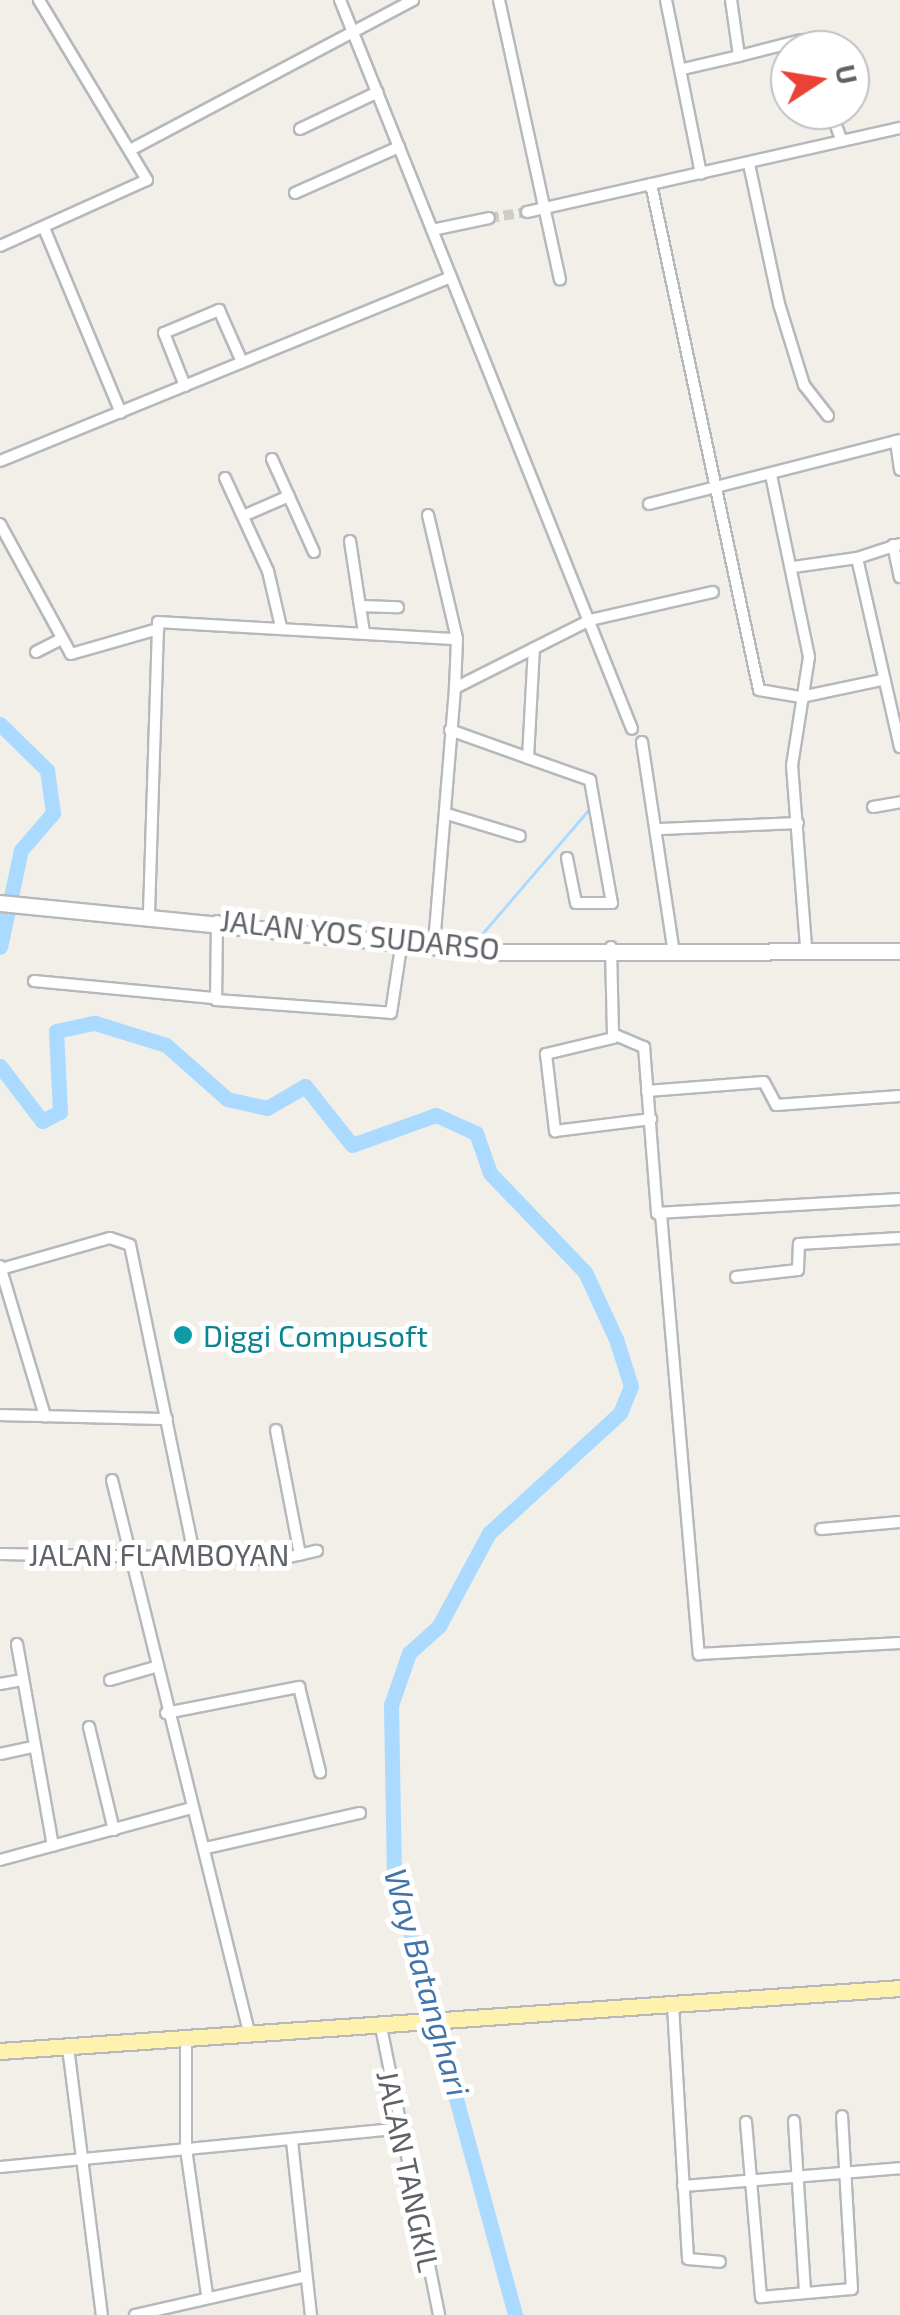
<!DOCTYPE html>
<html>
<head>
<meta charset="utf-8">
<style>
	body { margin:0 }
	#map { position:relative; width:900px; height:2315px; overflow:hidden; background:#f1efe8; font-family:"Exo 2",sans-serif }
	div>[style] { position:absolute }
	.stream>* { height:2.5px; margin:-1.25px; padding:0 1.25px; transform-origin:1.25px; border-radius:1.25px; background:#aadaff }
	.river>* { height:15px; margin:-7.5px; padding:0 7.5px; transform-origin:7.5px; border-radius:7.5px; background:#aadaff }
	.street-tunnel>* { height:10px; margin-top:-5px; transform-origin:0; background:repeating-linear-gradient(90deg,#ccccc8 0 10px,transparent 0 15px) }
	.roads { filter:drop-shadow(2px 0 #b5b8bc) drop-shadow(-2px 0 #b5b8bc) drop-shadow(0 2px #b5b8bc) drop-shadow(0 -2px #b5b8bc) }
	.street>* { height:10px; margin:-5px; padding:0 5px; transform-origin:5px; border-radius:5px; background:#fff }
	.secondary>* { height:15px; margin:-7.5px; padding:0 7.5px; transform-origin:7.5px; border-radius:7.5px; background:#fff }
	.primary>* { height:15px; margin:-7.5px; padding:0 7.5px; transform-origin:7.5px; border-radius:7.5px; background:#fff2af }
	.dots>* { width:28px; height:28px; translate:-50% -50%; box-sizing:border-box; border:5px solid #fff; border-radius:50% }
	span { translate:-50% -50%; white-space:nowrap; text-align:center; line-height:1.15; -webkit-text-stroke:10px #fff; paint-order:stroke }
	.street-label { font-size:30px; color:#5f6368 }
	.culture-label { font-size:30px; color:#0d838f }
	.left { translate:0 -50%; text-align:left }
	.water-label { font-size:32px; color:#4174aa; font-style:italic }
	.north { position:absolute; left:770px; top:30px; width:100px; height:100px; box-sizing:border-box; background:#fff; border:2px solid #bfc1c3; border-radius:50%; rotate:78deg; font-size:28px; font-weight:700; line-height:40px; text-align:center; color:#5f6368 }
	.north::after { content:''; display:block; margin:auto; width:35px; height:45px; background:#ea4335; clip-path:polygon(50% 0,100% 100%,50% 72%,0 100%) }
</style>
</head>
<body>
<div id="map">
	<div class="stream">
		<div style="left:475px;top:942px;width:178px;rotate:-49.3deg"></div>
	</div>
	<div class="river">
		<div style="left:0;top:724px;width:66px;rotate:44.4deg"></div>
		<div style="left:47px;top:770px;width:43px;rotate:82.1deg"></div>
		<div style="left:53px;top:813px;width:49px;rotate:130.9deg"></div>
		<div style="left:21px;top:850px;width:99px;rotate:102.2deg"></div>
		<div style="left:0;top:1066px;width:69px;rotate:52.6deg"></div>
		<div style="left:42px;top:1121px;width:20px;rotate:-27deg"></div>
		<div style="left:60px;top:1112px;width:81px;rotate:-92.8deg"></div>
		<div style="left:56px;top:1031px;width:40px;rotate:-12deg"></div>
		<div style="left:95px;top:1023px;width:74px;rotate:17.2deg"></div>
		<div style="left:166px;top:1045px;width:81px;rotate:41.5deg"></div>
		<div style="left:227px;top:1099px;width:41px;rotate:12.7deg"></div>
		<div style="left:267px;top:1108px;width:44px;rotate:-30.1deg"></div>
		<div style="left:305px;top:1086px;width:75px;rotate:51.5deg"></div>
		<div style="left:352px;top:1145px;width:89px;rotate:-19.7deg"></div>
		<div style="left:436px;top:1115px;width:44px;rotate:24.2deg"></div>
		<div style="left:476px;top:1133px;width:42px;rotate:70.7deg"></div>
		<div style="left:490px;top:1173px;width:137px;rotate:46.2deg"></div>
		<div style="left:585px;top:1272px;width:74px;rotate:65.2deg"></div>
		<div style="left:616px;top:1339px;width:49px;rotate:72.3deg"></div>
		<div style="left:631px;top:1386px;width:29px;rotate:112deg"></div>
		<div style="left:620px;top:1413px;width:178px;rotate:137.5deg"></div>
		<div style="left:489px;top:1533px;width:106px;rotate:118.3deg"></div>
		<div style="left:439px;top:1626px;width:40px;rotate:138deg"></div>
		<div style="left:409px;top:1653px;width:55px;rotate:109.1deg"></div>
		<div style="left:391px;top:1705px;width:167px;rotate:89deg"></div>
		<div style="left:394px;top:1872px;width:459px;rotate:74.7deg"></div>
	</div>
	<div class="street-tunnel">
		<div style="left:489px;top:218px;width:38px;rotate:-9deg"></div>
	</div>
	<div class="roads">
		<div class="street">
			<div style="left:340px;top:0;width:785px;rotate:68.17deg"></div>
			<div style="left:499px;top:0;width:286px;rotate:77.7deg"></div>
			<div style="left:666px;top:0;width:177px;rotate:78.6deg"></div>
			<div style="left:739px;top:56px;width:65px;rotate:-14.3deg"></div>
			<div style="left:802px;top:40px;width:12px;rotate:55deg"></div>
			<div style="left:683px;top:69px;width:57px;rotate:-13.1deg"></div>
			<div style="left:739px;top:56px;width:57px;rotate:-98.1deg"></div>
			<div style="left:830px;top:110px;width:31px;rotate:69deg"></div>
			<div style="left:300px;top:129px;width:86px;rotate:-25.4deg"></div>
			<div style="left:132px;top:149px;width:318px;rotate:-27.9deg"></div>
			<div style="left:749px;top:164px;width:143px;rotate:77.9deg"></div>
			<div style="left:779px;top:304px;width:85px;rotate:72.8deg"></div>
			<div style="left:804px;top:385px;width:39px;rotate:52deg"></div>
			<div style="left:651px;top:184px;width:517px;rotate:77.95deg"></div>
			<div style="left:759px;top:690px;width:43px;rotate:9.5deg"></div>
			<div style="left:801px;top:697px;width:83px;rotate:-11.9deg"></div>
			<div style="left:295px;top:193px;width:114px;rotate:-23.9deg"></div>
			<div style="left:527px;top:212px;width:382px;rotate:-12.7deg"></div>
			<div style="left:44px;top:228px;width:200px;rotate:67.4deg"></div>
			<div style="left:432px;top:230px;width:58px;rotate:-11.9deg"></div>
			<div style="left:0;top:246px;width:161px;rotate:-24.2deg"></div>
			<div style="left:147px;top:180px;width:210px;rotate:-121deg"></div>
			<div style="left:185px;top:386px;width:57px;rotate:-111.6deg"></div>
			<div style="left:164px;top:333px;width:60px;rotate:-22.7deg"></div>
			<div style="left:219px;top:310px;width:57px;rotate:66.1deg"></div>
			<div style="left:896px;top:441px;width:29px;rotate:82deg"></div>
			<div style="left:272px;top:459px;width:102px;rotate:65.7deg"></div>
			<div style="left:0;top:461px;width:487px;rotate:-22.2deg"></div>
			<div style="left:771px;top:475px;width:186px;rotate:78.2deg"></div>
			<div style="left:809px;top:657px;width:109px;rotate:98.9deg"></div>
			<div style="left:792px;top:765px;width:185px;rotate:85.6deg"></div>
			<div style="left:225px;top:478px;width:102px;rotate:65.2deg"></div>
			<div style="left:268px;top:571px;width:57px;rotate:76.9deg"></div>
			<div style="left:649px;top:504px;width:259px;rotate:-14.3deg"></div>
			<div style="left:428px;top:515px;width:127px;rotate:76.8deg"></div>
			<div style="left:457px;top:639px;width:49px;rotate:92.3deg"></div>
			<div style="left:243px;top:516px;width:50px;rotate:-23.5deg"></div>
			<div style="left:0;top:524px;width:148px;rotate:61.4deg"></div>
			<div style="left:71px;top:654px;width:91px;rotate:-16deg"></div>
			<div style="left:350px;top:541px;width:93px;rotate:81.3deg"></div>
			<div style="left:900px;top:544px;width:45px;rotate:162deg"></div>
			<div style="left:857px;top:558px;width:194px;rotate:77.2deg"></div>
			<div style="left:893px;top:545px;width:33px;rotate:78deg"></div>
			<div style="left:793px;top:567px;width:65px;rotate:-8deg"></div>
			<div style="left:360px;top:606px;width:38px;rotate:2deg"></div>
			<div style="left:36px;top:652px;width:28px;rotate:-27deg"></div>
			<div style="left:450px;top:730px;width:83px;rotate:19.7deg"></div>
			<div style="left:528px;top:758px;width:110px;rotate:-86.9deg"></div>
			<div style="left:642px;top:742px;width:207px;rotate:81.4deg"></div>
			<div style="left:528px;top:758px;width:66px;rotate:19.5deg"></div>
			<div style="left:590px;top:780px;width:125px;rotate:79.9deg"></div>
			<div style="left:612px;top:903px;width:36px;rotate:180deg"></div>
			<div style="left:576px;top:903px;width:46px;rotate:-101.3deg"></div>
			<div style="left:873px;top:807px;width:27px;rotate:-10deg"></div>
			<div style="left:447px;top:814px;width:76px;rotate:16.8deg"></div>
			<div style="left:661px;top:829px;width:137px;rotate:-2.5deg"></div>
			<div style="left:149px;top:913px;width:291px;rotate:-88.2deg"></div>
			<div style="left:158px;top:622px;width:299px;rotate:3.3deg"></div>
			<div style="left:217px;top:921px;width:79px;rotate:90.7deg"></div>
			<div style="left:216px;top:1000px;width:175px;rotate:4.2deg"></div>
			<div style="left:391px;top:1013px;width:74px;rotate:-81.4deg"></div>
			<div style="left:434px;top:944px;width:257px;rotate:-85.3deg"></div>
			<div style="left:455px;top:688px;width:151px;rotate:-26.7deg"></div>
			<div style="left:590px;top:620px;width:126px;rotate:-12.8deg"></div>
			<div style="left:611px;top:947px;width:91px;rotate:88.7deg"></div>
			<div style="left:613px;top:1038px;width:69px;rotate:166.6deg"></div>
			<div style="left:546px;top:1054px;width:78px;rotate:83.3deg"></div>
			<div style="left:555px;top:1131px;width:97px;rotate:-7.1deg"></div>
			<div style="left:34px;top:981px;width:180px;rotate:5.4deg"></div>
			<div style="left:613px;top:1034px;width:34px;rotate:23deg"></div>
			<div style="left:644px;top:1047px;width:167px;rotate:85.5deg"></div>
			<div style="left:657px;top:1213px;width:243px;rotate:-3.3deg"></div>
			<div style="left:647px;top:1091px;width:117px;rotate:-4.4deg"></div>
			<div style="left:764px;top:1082px;width:26px;rotate:62deg"></div>
			<div style="left:776px;top:1105px;width:124px;rotate:-4.2deg"></div>
			<div style="left:661px;top:1214px;width:442px;rotate:85.1deg"></div>
			<div style="left:699px;top:1654px;width:201px;rotate:-3.1deg"></div>
			<div style="left:0;top:1266px;width:157px;rotate:73.3deg"></div>
			<div style="left:1px;top:1269px;width:113px;rotate:-15.9deg"></div>
			<div style="left:110px;top:1238px;width:21px;rotate:19deg"></div>
			<div style="left:130px;top:1245px;width:321px;rotate:78.3deg"></div>
			<div style="left:736px;top:1277px;width:62px;rotate:-6.4deg"></div>
			<div style="left:798px;top:1270px;width:26px;rotate:-88deg"></div>
			<div style="left:799px;top:1244px;width:101px;rotate:-3.4deg"></div>
			<div style="left:0;top:1415px;width:167px;rotate:1.4deg"></div>
			<div style="left:276px;top:1430px;width:127px;rotate:79.1deg"></div>
			<div style="left:112px;top:1480px;width:569px;rotate:76.06deg"></div>
			<div style="left:821px;top:1529px;width:79px;rotate:-5.1deg"></div>
			<div style="left:0;top:1554px;width:281px;rotate:1deg"></div>
			<div style="left:281px;top:1559px;width:37px;rotate:-13deg"></div>
			<div style="left:17px;top:1644px;width:205px;rotate:79.9deg"></div>
			<div style="left:110px;top:1680px;width:47px;rotate:-16.1deg"></div>
			<div style="left:0;top:1684px;width:22px;rotate:-10deg"></div>
			<div style="left:166px;top:1713px;width:136px;rotate:-11.1deg"></div>
			<div style="left:299px;top:1687px;width:88px;rotate:76.1deg"></div>
			<div style="left:89px;top:1727px;width:106px;rotate:76.4deg"></div>
			<div style="left:0;top:1754px;width:35px;rotate:-12deg"></div>
			<div style="left:206px;top:1848px;width:158px;rotate:-12.8deg"></div>
			<div style="left:0;top:1860px;width:199px;rotate:-15.2deg"></div>
			<div style="left:673px;top:2006px;width:253px;rotate:86.6deg"></div>
			<div style="left:688px;top:2259px;width:32px;rotate:5deg"></div>
			<div style="left:381px;top:2027px;width:294px;rotate:78.6deg"></div>
			<div style="left:186px;top:2037px;width:112px;rotate:90deg"></div>
			<div style="left:186px;top:2149px;width:148px;rotate:81.8deg"></div>
			<div style="left:68px;top:2047px;width:270px;rotate:82.8deg"></div>
			<div style="left:794px;top:2121px;width:172px;rotate:86.3deg"></div>
			<div style="left:746px;top:2122px;width:176px;rotate:85.1deg"></div>
			<div style="left:761px;top:2297px;width:91px;rotate:-5deg"></div>
			<div style="left:852px;top:2289px;width:173px;rotate:-93.3deg"></div>
			<div style="left:292px;top:2141px;width:175px;rotate:83.8deg"></div>
			<div style="left:0;top:2167px;width:399px;rotate:-5.5deg"></div>
			<div style="left:683px;top:2186px;width:218px;rotate:-4.7deg"></div>
			<div style="left:135px;top:2315px;width:175px;rotate:-12.8deg"></div>
		</div>
		<div class="secondary">
			<div style="left:0;top:903px;width:492px;rotate:5.7deg"></div>
			<div style="left:490px;top:952px;width:410px;rotate:-0.1deg"></div>
		</div>
		<div class="primary">
			<div style="left:0;top:2051px;width:902px;rotate:-4deg"></div>
		</div>
	</div>
	<div class="dots">
		<div style="left:183px;top:1335px;background:#0f9aa8"></div>
	</div>
	<div class="street-label">
		<span style="left:360px;top:934px;rotate:6deg">JALAN YOS SUDARSO</span>
		<span style="left:159px;top:1554px">JALAN FLAMBOYAN</span>
		<span style="left:409px;top:2171px;rotate:78deg">JALAN TANGKIL</span>
	</div>
	<div class="culture-label">
		<span class="left" style="left:203px;top:1335px">Diggi Compusoft</span>
	</div>
	<div class="water-label">
		<span style="left:428px;top:1982px;rotate:74deg">Way Batanghari</span>
	</div>
	<div class="north">U</div>
</div>
</body>
</html>
